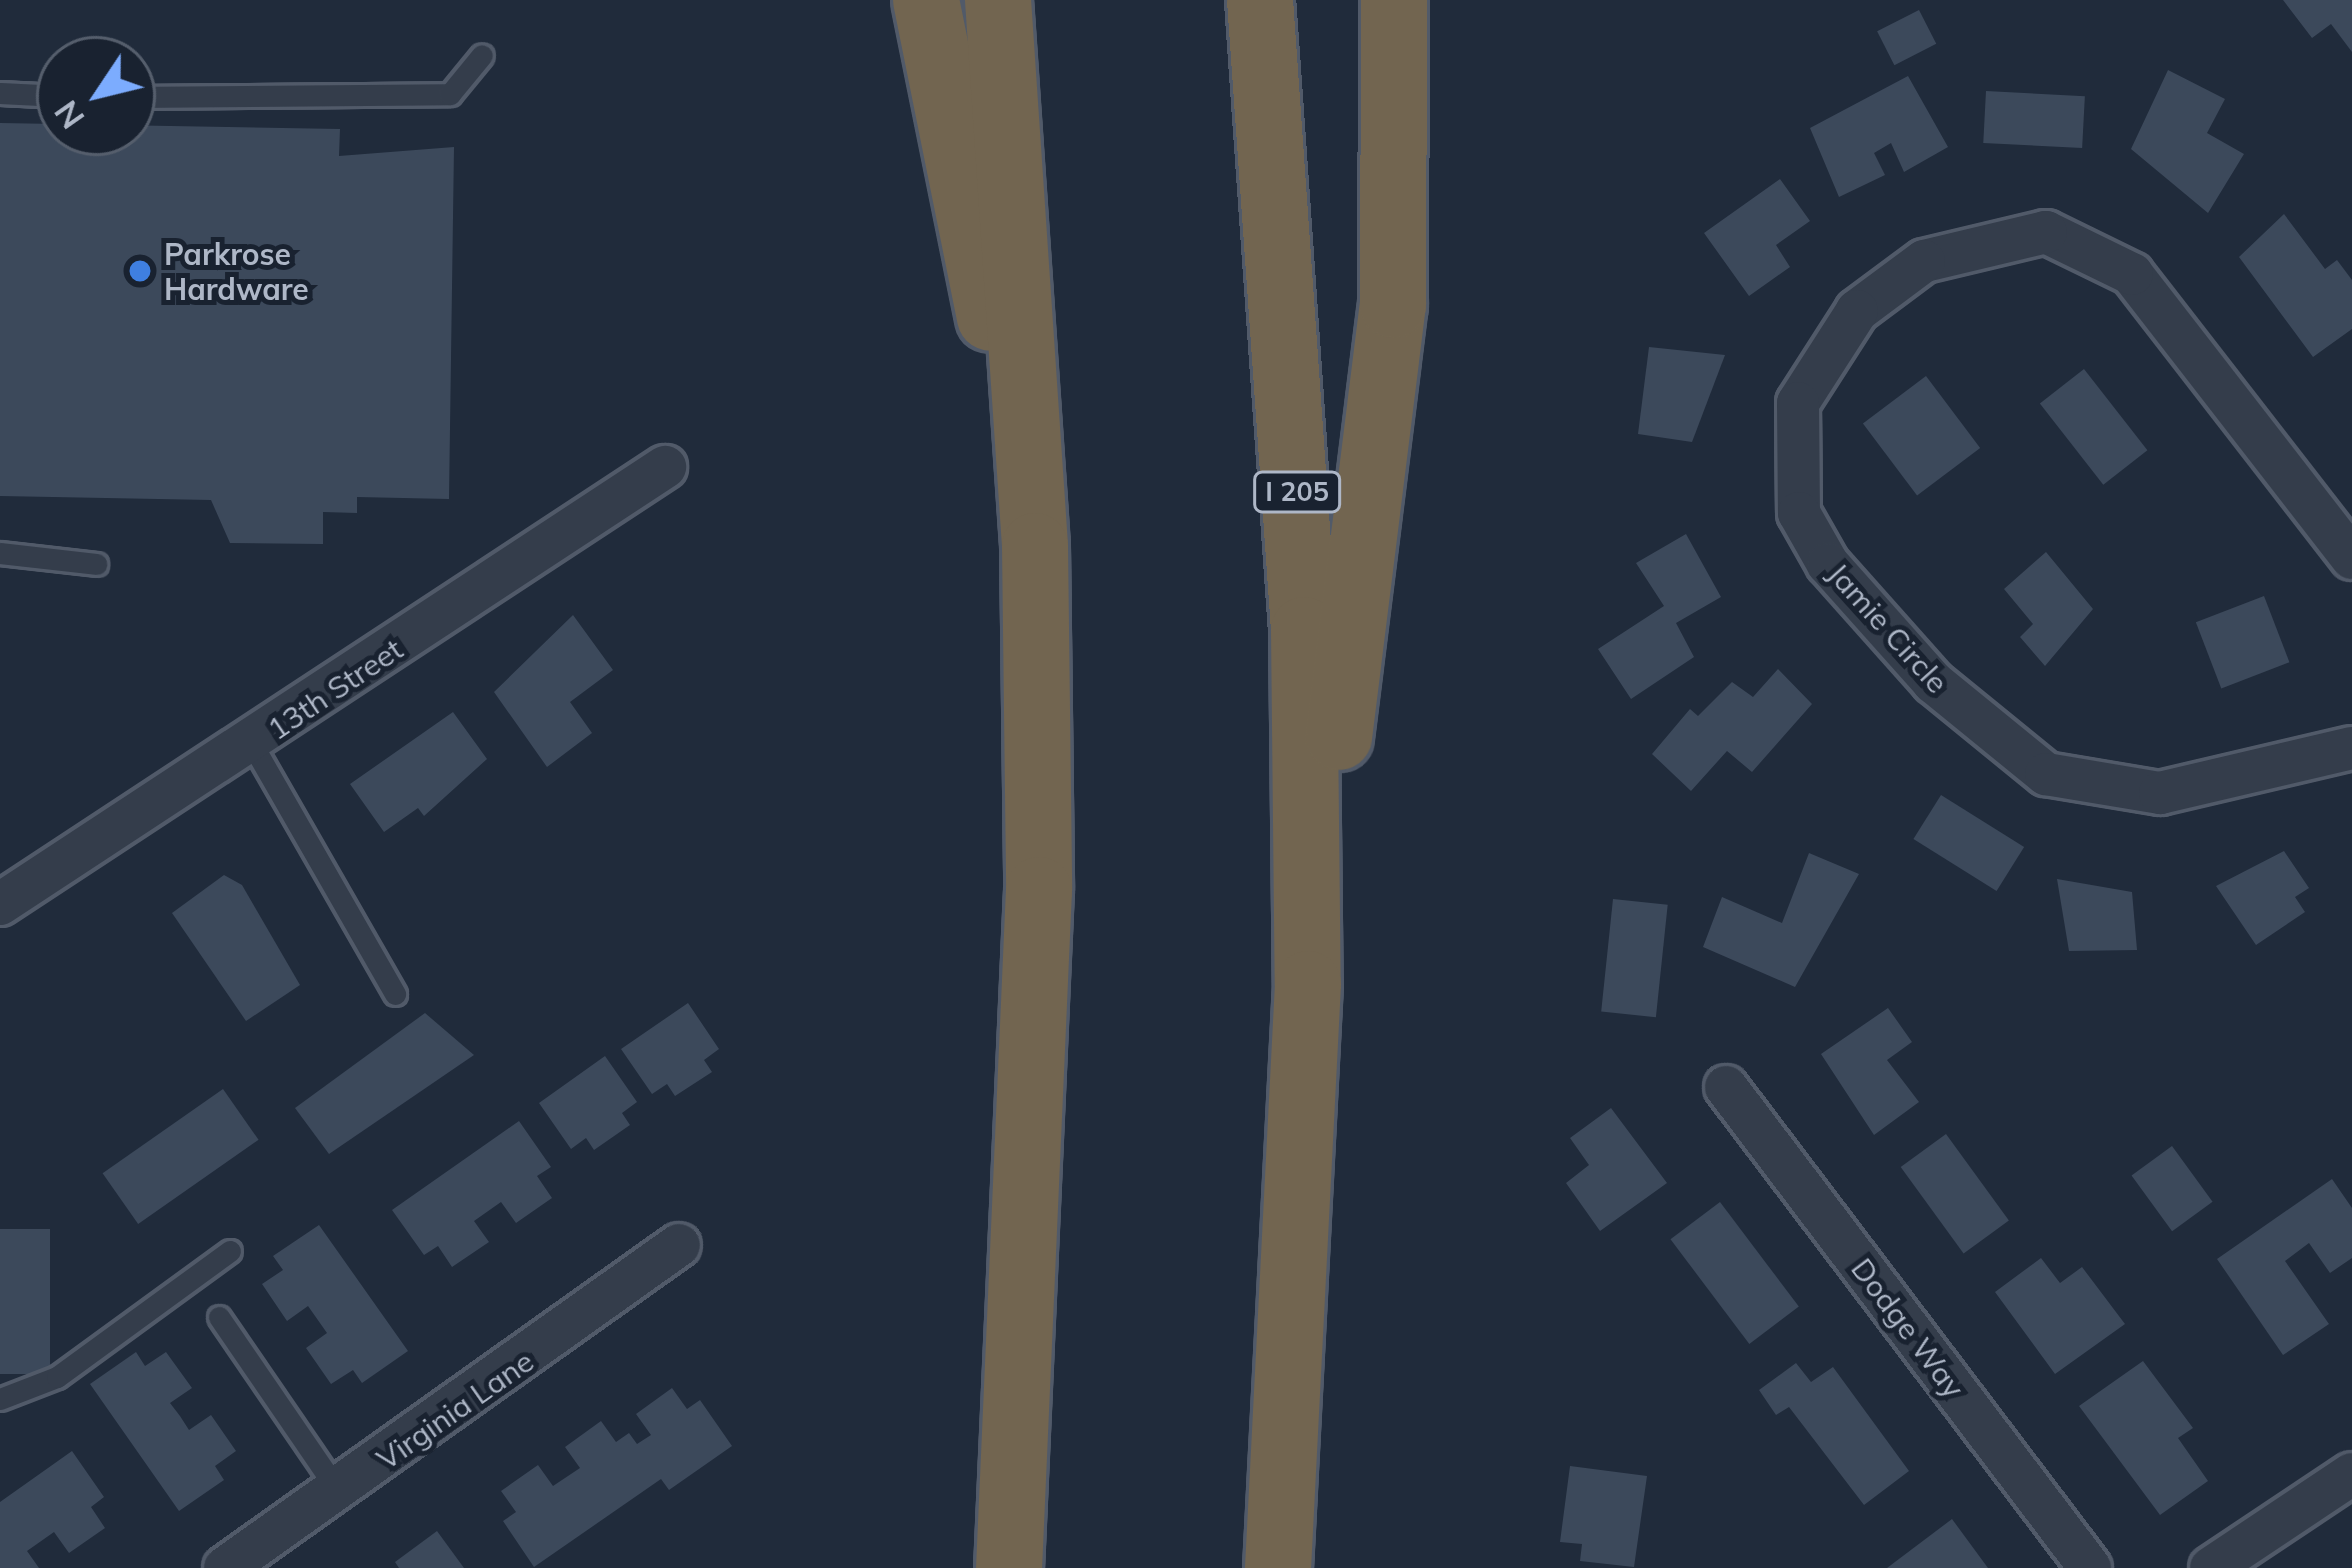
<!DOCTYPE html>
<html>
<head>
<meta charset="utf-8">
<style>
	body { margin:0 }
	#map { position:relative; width:2352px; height:1568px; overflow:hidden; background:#202b3b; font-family:Mulish,sans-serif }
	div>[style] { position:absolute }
	.building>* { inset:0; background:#3c495b; transform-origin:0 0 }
	.roads { filter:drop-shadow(3px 0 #515a69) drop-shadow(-3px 0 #515a69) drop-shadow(0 3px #515a69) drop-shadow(0 -3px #515a69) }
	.lane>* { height:21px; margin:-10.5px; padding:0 10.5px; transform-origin:10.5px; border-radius:10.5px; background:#343d4b }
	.street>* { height:42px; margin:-21px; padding:0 21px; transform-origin:21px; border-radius:21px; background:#343d4b }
	.highway>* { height:66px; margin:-33px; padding:0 33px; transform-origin:33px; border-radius:33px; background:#726550 }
	.dots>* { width:33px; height:33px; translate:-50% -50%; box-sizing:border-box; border:6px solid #192230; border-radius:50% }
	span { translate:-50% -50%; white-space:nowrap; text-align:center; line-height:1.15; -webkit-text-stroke:10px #192230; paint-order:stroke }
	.shield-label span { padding:3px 9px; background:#192230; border:3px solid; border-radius:9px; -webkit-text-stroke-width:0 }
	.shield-label { font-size:27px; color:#aeb7c7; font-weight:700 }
	.poi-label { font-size:30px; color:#aeb7c7; font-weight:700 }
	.left { translate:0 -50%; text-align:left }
	.street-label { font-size:30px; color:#aeb7c7 }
	.north { position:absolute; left:36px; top:36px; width:120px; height:120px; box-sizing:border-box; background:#192230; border:3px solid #555e6c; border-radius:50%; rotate:235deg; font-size:33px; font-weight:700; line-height:48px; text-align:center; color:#aeb7c7 }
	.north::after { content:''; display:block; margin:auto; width:42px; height:54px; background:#7cacfe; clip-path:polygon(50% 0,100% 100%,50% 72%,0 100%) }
</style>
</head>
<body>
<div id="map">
	<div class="building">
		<div style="clip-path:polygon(2283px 0,2352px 0,2352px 52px,2331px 24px,2312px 38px)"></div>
		<div style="left:1919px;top:10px;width:38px;height:47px;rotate:63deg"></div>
		<div style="clip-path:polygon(2168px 70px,2225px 99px,2207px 133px,2244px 154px,2208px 213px,2131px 149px)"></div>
		<div style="clip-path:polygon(1908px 76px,1948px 147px,1904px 172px,1891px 143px,1874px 153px,1885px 175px,1839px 197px,1810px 128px)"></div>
		<div style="left:1986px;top:91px;width:99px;height:52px;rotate:3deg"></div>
		<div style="clip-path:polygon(0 123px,340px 129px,339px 156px,454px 147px,449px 499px,357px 497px,357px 513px,323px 512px,323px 544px,230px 543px,211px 500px,0 496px)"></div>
		<div style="clip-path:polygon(1780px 179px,1810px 221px,1776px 245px,1790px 267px,1749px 296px,1704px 233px)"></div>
		<div style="clip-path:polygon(2284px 214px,2325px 269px,2337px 260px,2352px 280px,2352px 329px,2313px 357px,2239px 257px)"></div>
		<div style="clip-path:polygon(1649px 347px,1725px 355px,1692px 442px,1638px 434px)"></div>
		<div style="left:2084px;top:369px;width:103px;height:56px;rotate:52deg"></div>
		<div style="left:1926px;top:376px;width:90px;height:79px;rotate:53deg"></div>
		<div style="clip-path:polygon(1686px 534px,1721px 597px,1676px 623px,1694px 657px,1631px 699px,1598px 649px,1664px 606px,1636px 563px)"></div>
		<div style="clip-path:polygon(2046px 552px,2093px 609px,2045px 666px,2020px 637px,2033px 624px,2004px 589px)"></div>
		<div style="left:2264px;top:596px;width:71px;height:73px;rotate:69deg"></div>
		<div style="clip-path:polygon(573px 615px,613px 670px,570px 702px,592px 733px,547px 767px,494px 692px)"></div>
		<div style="clip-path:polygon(1778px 669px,1812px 704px,1752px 772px,1727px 751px,1691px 791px,1652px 754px,1690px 709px,1698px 716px,1732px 682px,1753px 697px)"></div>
		<div style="clip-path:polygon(453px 712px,487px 759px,424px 816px,418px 808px,384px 832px,350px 784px)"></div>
		<div style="left:1941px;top:795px;width:98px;height:52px;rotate:32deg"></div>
		<div style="clip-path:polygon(2284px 851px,2309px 888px,2295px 897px,2305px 912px,2256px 945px,2216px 886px)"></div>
		<div style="clip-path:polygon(1809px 853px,1859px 874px,1795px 987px,1703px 947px,1722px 897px,1782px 923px)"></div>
		<div style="clip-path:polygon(224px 875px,242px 885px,300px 985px,246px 1021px,172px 913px)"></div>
		<div style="clip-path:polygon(2057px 879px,2132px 892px,2137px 950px,2069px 951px)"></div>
		<div style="left:1613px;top:899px;width:55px;height:113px;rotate:6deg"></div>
		<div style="clip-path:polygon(688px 1003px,719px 1049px,704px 1060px,712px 1072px,675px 1096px,667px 1084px,652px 1094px,621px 1049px)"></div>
		<div style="clip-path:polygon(1888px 1008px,1912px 1042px,1887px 1060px,1919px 1102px,1874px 1135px,1821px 1054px)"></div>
		<div style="clip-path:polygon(425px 1013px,474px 1055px,329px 1154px,295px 1108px)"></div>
		<div style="clip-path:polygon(605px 1056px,637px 1102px,622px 1113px,630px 1125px,594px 1150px,586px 1138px,571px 1149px,539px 1103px)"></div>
		<div style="left:223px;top:1089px;width:62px;height:147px;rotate:55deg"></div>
		<div style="clip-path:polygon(1611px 1108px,1667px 1183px,1600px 1231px,1566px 1183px,1589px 1165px,1570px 1138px)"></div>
		<div style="clip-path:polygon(519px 1121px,551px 1167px,537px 1176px,552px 1198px,516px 1223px,501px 1202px,474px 1221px,489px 1242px,452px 1267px,438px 1246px,424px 1255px,392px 1210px)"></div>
		<div style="left:1946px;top:1134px;width:107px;height:56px;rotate:54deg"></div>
		<div style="left:2172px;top:1146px;width:69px;height:50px;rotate:54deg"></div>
		<div style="clip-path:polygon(2332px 1179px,2352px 1208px,2352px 1258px,2330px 1273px,2309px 1243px,2285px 1261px,2329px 1324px,2283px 1355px,2217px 1259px)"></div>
		<div style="left:1720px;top:1202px;width:131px;height:62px;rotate:53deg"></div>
		<div style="clip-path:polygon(319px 1225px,408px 1351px,362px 1383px,353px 1370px,331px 1384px,306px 1348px,327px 1333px,308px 1306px,287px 1321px,262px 1284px,283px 1270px,273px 1256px)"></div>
		<div style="left:0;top:1229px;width:50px;height:145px"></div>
		<div style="clip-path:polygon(2041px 1258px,2060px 1283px,2082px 1267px,2125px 1324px,2055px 1374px,1995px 1292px)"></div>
		<div style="clip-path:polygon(136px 1352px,145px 1366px,166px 1352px,192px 1388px,170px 1403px,180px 1416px,189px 1430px,211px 1415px,236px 1451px,215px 1466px,224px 1480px,179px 1511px,90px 1384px)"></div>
		<div style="clip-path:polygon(2143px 1361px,2193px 1428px,2178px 1438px,2208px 1481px,2160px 1515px,2079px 1406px)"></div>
		<div style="clip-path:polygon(1796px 1363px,1811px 1382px,1833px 1367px,1909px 1471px,1864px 1505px,1789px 1407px,1776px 1415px,1759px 1390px)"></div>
		<div style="clip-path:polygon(672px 1388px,687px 1409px,700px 1400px,732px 1446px,669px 1490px,661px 1479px,534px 1567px,503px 1521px,516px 1512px,501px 1491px,538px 1465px,553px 1486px,580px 1468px,565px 1447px,601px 1421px,616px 1442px,629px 1433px,637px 1444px,651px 1435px,636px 1414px)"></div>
		<div style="clip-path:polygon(72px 1451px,104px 1497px,91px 1507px,105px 1528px,69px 1553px,54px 1532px,27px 1551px,39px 1568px,0 1568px,0 1502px)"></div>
		<div style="clip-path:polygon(1570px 1466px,1647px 1476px,1634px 1567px,1580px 1561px,1582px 1544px,1560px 1542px)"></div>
		<div style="clip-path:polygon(1952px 1519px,1988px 1568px,1887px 1568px)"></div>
		<div style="clip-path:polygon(437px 1531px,464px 1568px,399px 1568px,395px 1562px)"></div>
	</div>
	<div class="roads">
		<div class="lane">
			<div style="left:0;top:93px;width:60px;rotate:2.9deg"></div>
			<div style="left:132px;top:97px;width:318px;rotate:-0.5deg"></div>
			<div style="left:450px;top:94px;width:50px;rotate:-50.6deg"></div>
			<div style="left:0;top:553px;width:97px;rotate:6.5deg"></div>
			<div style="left:252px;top:744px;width:288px;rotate:60.2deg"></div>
			<div style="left:219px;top:1317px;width:211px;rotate:55.6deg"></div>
			<div style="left:0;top:1399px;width:61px;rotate:-21.1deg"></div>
			<div style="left:57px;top:1377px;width:214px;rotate:-36.1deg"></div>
		</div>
		<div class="street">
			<div style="left:2352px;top:558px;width:359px;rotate:-127.8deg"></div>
			<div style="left:2132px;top:274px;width:96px;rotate:-154deg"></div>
			<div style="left:2046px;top:232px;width:125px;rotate:166.6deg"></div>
			<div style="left:1924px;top:261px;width:84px;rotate:143.3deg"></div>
			<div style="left:1857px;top:311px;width:109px;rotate:122.7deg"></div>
			<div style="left:1798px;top:403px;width:110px;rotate:89.5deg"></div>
			<div style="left:1799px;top:513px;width:59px;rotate:60.4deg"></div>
			<div style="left:1828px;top:564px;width:158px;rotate:48.3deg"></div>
			<div style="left:1933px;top:682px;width:146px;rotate:39.2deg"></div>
			<div style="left:2046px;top:774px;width:116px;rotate:9.5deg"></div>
			<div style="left:2160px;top:793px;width:197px;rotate:-13.2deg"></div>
			<div style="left:0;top:904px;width:796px;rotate:-33.31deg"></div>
			<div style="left:1726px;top:1087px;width:603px;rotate:52.88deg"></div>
			<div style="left:225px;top:1568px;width:557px;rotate:-35.43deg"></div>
			<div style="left:2211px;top:1568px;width:169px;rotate:-33.7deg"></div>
		</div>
		<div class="highway">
			<div style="left:926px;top:0;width:324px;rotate:78.6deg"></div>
			<div style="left:998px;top:0;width:547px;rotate:86.12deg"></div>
			<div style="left:1035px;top:546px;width:344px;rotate:89.3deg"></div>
			<div style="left:1039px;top:890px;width:679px;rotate:92.53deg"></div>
			<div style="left:1260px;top:0;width:632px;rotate:86deg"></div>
			<div style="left:1304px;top:630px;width:354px;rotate:89.4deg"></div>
			<div style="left:1308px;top:984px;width:585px;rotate:92.94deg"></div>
			<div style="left:1339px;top:737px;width:435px;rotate:-82.9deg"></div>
			<div style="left:1393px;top:305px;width:305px;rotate:-89.8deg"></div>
		</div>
	</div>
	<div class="dots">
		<div style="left:140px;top:271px;background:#3f7fe0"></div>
	</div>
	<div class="shield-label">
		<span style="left:1297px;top:492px">I 205</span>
	</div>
	<div class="poi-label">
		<span class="left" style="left:164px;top:271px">Parkrose<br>Hardware</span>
	</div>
	<div class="street-label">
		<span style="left:1888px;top:628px;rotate:48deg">Jamie Circle</span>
		<span style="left:335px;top:689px;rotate:-34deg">13th Street</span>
		<span style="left:1908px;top:1328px;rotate:53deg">Dodge Way</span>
		<span style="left:455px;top:1410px;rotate:-35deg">Virginia Lane</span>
	</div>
	<div class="north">N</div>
</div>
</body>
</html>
